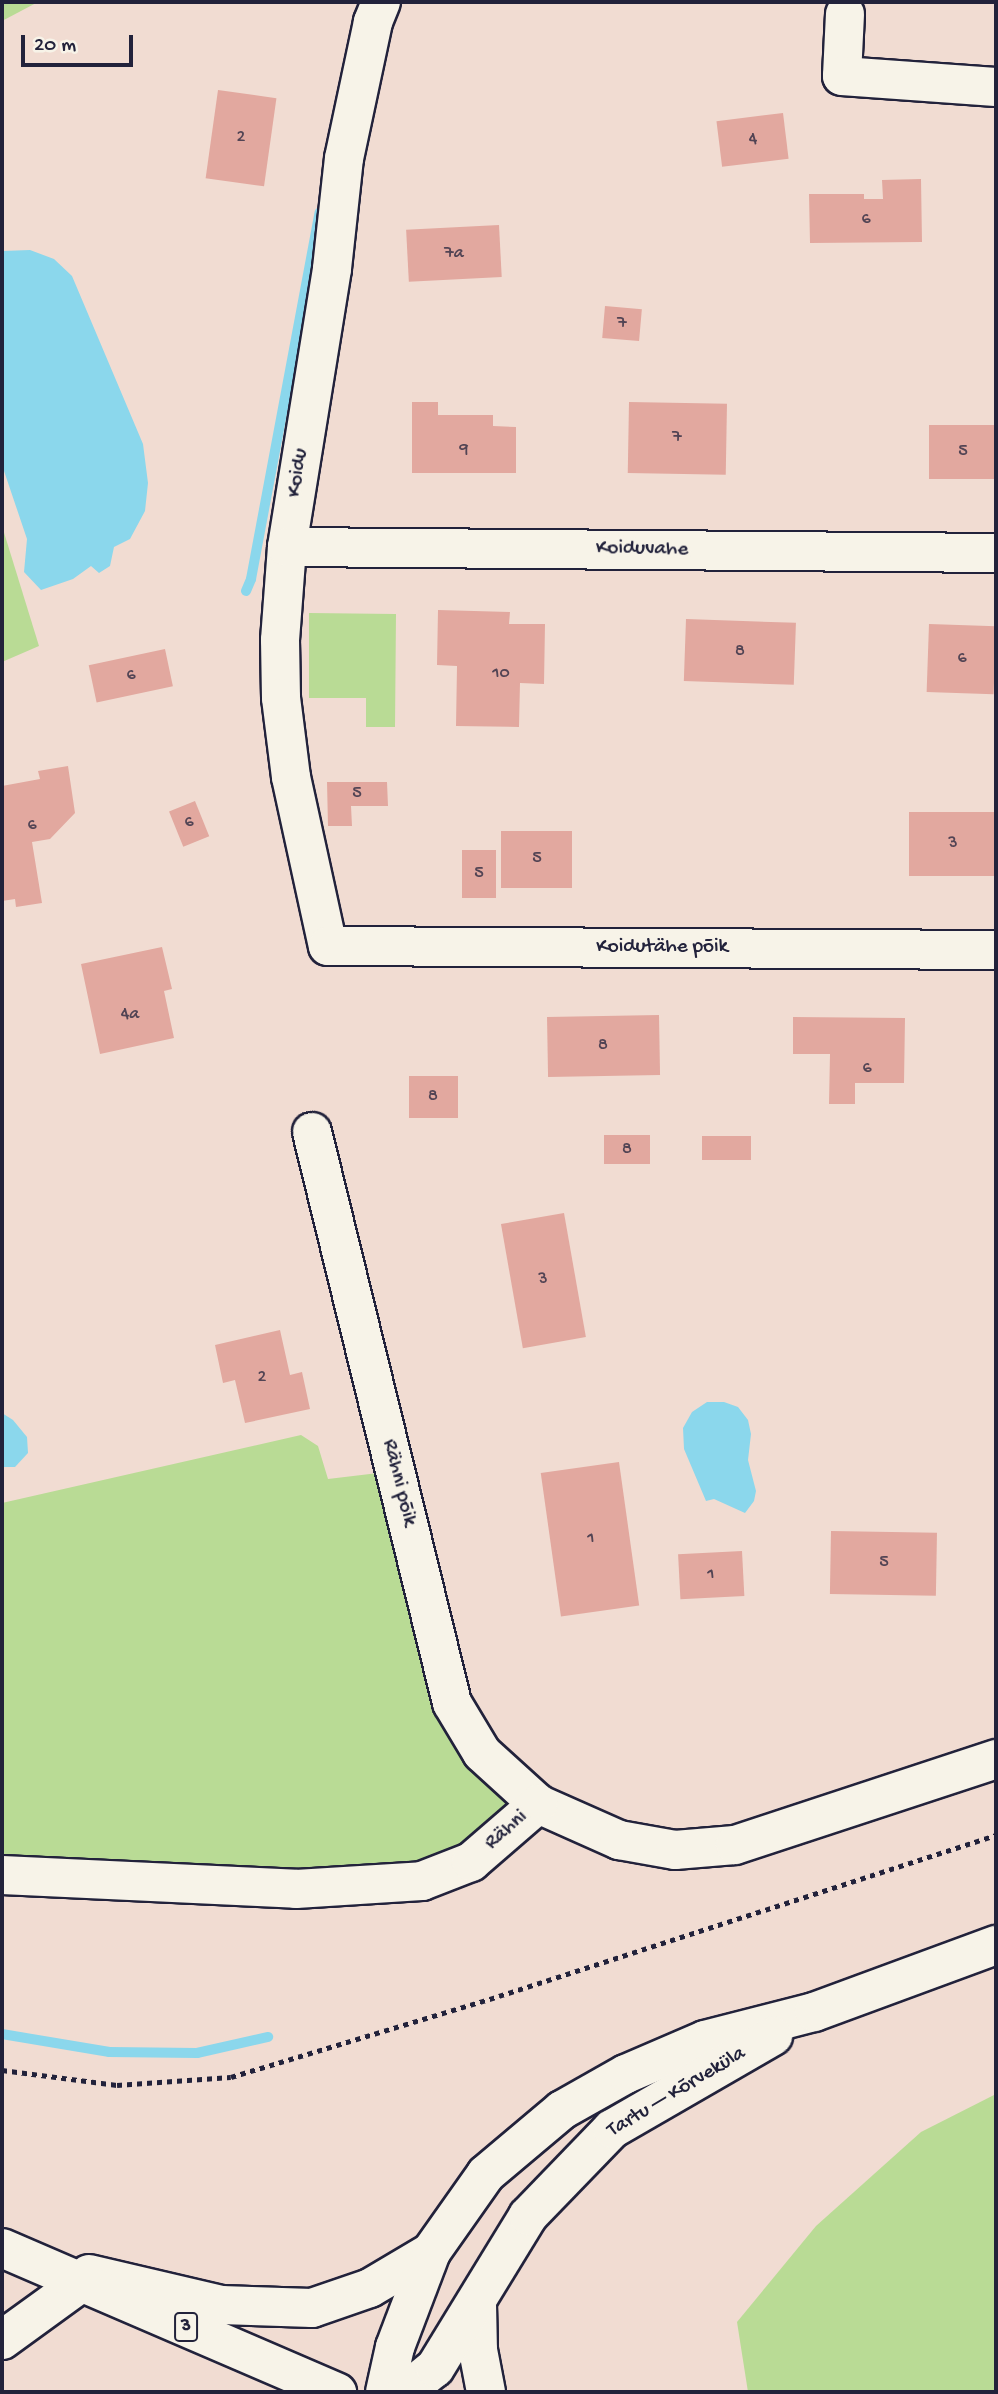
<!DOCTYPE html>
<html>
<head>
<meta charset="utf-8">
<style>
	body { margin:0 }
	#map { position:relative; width:998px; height:2394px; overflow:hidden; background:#f1dcd2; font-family:"Gochi Hand",sans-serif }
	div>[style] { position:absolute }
	.green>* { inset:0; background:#b9db95 }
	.water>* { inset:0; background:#8bd7ec }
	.stream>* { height:10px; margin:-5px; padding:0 5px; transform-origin:5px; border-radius:5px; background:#8bd7ec }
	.building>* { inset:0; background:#e2a89f; transform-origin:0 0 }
	.path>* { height:4.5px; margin-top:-2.25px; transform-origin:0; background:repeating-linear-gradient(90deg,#22223b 0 5px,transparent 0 10px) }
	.roads { filter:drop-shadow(2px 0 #22223b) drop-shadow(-2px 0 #22223b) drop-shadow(0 2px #22223b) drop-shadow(0 -2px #22223b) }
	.minor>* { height:38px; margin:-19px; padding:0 19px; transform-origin:19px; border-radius:19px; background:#f7f3e8 }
	.major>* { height:38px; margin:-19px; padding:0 19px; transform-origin:19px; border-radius:19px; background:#f7f3e8 }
	.highway>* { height:38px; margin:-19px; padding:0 19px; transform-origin:19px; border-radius:19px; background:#f7f3e8 }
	span { translate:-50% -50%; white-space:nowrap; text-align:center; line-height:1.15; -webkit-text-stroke:7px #f7f3e8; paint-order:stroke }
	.number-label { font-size:18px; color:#524454 }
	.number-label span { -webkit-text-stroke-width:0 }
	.shield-label span { padding:2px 5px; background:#f7f3e8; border:2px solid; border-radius:5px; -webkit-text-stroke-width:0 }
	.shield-label { font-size:19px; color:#22223b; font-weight:700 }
	.street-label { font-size:21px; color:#22223b }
	.frame { position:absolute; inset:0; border:4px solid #22223b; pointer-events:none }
	.scale { position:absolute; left:21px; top:35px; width:112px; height:32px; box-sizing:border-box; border:4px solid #22223b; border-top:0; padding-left:9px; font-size:21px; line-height:24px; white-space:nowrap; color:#22223b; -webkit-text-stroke:5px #f7f3e8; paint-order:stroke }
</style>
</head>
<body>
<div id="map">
	<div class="green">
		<div style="clip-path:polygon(2px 2px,38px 2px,2px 21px)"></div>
		<div style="clip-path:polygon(2px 526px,39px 646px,2px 662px)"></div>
		<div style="clip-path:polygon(309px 613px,396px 614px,395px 727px,366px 727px,366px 698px,309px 698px)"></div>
		<div style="clip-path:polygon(301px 1435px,318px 1446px,328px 1479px,395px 1471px,452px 1703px,538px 1804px,422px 1881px,2px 1875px,2px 1503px)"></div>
		<div style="clip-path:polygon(996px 2094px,996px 2392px,748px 2392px,737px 2322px,816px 2226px,921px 2132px)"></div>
	</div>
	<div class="water">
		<div style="clip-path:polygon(30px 250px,54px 259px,72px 276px,143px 444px,148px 483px,145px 511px,130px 539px,114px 547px,110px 566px,99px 573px,91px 566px,73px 579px,41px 590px,24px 572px,27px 539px,2px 465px,2px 251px)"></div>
		<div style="clip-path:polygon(707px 1402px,724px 1402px,738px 1407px,748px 1420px,751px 1434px,748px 1460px,756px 1491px,754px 1501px,745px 1513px,714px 1499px,706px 1501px,684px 1449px,683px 1428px,692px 1412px)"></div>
		<div style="clip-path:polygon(2px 1413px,13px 1420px,27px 1437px,28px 1453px,15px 1467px,2px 1467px)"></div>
	</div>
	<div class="stream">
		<div style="left:246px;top:591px;width:13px;rotate:-67deg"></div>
		<div style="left:251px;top:579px;width:373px;rotate:-79.4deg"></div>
		<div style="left:2px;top:2034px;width:109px;rotate:9.5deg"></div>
		<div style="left:109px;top:2052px;width:88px;rotate:0.7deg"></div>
		<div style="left:197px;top:2053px;width:73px;rotate:-12.7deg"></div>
	</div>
	<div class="building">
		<div style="left:218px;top:90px;width:59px;height:89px;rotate:8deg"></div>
		<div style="left:783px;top:113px;width:46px;height:67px;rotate:83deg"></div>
		<div style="clip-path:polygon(921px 179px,922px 242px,810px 243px,809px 194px,864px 194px,864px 199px,883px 199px,882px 180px)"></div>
		<div style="left:499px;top:225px;width:52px;height:93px;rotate:87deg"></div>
		<div style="left:605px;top:306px;width:37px;height:32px;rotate:5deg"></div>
		<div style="clip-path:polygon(412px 402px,438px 402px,438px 415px,493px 415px,493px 426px,516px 427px,516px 473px,412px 473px)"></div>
		<div style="left:629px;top:402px;width:98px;height:71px;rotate:1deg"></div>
		<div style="left:929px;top:425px;width:67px;height:54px"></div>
		<div style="clip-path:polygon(438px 610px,510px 612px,509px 624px,545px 624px,544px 684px,520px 683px,519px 727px,456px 726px,457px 666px,437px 665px)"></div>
		<div style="left:686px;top:619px;width:110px;height:62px;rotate:2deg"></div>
		<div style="left:929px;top:624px;width:67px;height:68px;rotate:2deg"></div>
		<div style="left:165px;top:649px;width:38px;height:78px;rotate:78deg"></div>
		<div style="clip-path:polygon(68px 766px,75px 813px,50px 839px,32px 842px,42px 903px,16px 907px,15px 899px,2px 901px,2px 786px,40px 779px,38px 771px)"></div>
		<div style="clip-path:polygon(327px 782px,387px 782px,388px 806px,351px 806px,352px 826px,328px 826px)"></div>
		<div style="left:195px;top:801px;width:38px;height:28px;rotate:68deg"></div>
		<div style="left:909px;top:812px;width:87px;height:64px"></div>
		<div style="left:501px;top:831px;width:71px;height:57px"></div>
		<div style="left:462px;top:850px;width:34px;height:48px"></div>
		<div style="clip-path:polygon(162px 947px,172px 989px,164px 991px,174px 1038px,100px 1054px,81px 964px)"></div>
		<div style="left:659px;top:1015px;width:60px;height:112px;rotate:89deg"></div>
		<div style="clip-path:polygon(793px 1017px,905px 1018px,904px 1083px,855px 1083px,855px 1104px,829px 1104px,830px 1054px,793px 1054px)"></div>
		<div style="left:409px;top:1076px;width:49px;height:42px"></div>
		<div style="left:650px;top:1135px;width:29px;height:46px;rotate:90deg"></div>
		<div style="left:702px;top:1136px;width:49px;height:24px"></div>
		<div style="left:564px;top:1213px;width:126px;height:64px;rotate:80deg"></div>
		<div style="clip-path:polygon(280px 1330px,290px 1375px,302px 1372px,310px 1409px,245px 1423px,235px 1380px,223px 1383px,215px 1345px)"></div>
		<div style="left:619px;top:1462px;width:145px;height:79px;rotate:82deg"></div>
		<div style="left:831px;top:1531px;width:106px;height:63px;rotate:1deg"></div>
		<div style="left:742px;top:1551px;width:45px;height:64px;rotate:87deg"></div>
	</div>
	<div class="path">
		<div style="left:2px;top:2070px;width:116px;rotate:7.4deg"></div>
		<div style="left:117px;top:2085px;width:114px;rotate:-4deg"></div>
		<div style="left:231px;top:2077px;width:280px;rotate:-16.8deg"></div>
		<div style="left:499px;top:1996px;width:522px;rotate:-17.95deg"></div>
	</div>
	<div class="roads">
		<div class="minor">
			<div style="left:381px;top:2px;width:22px;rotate:112deg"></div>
			<div style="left:373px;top:22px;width:139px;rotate:102deg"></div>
			<div style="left:344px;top:158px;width:112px;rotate:96.2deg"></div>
			<div style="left:332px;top:269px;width:282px;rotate:99.2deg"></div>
			<div style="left:287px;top:547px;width:93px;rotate:94.3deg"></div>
			<div style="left:280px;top:640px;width:58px;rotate:89deg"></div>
			<div style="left:281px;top:698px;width:80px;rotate:82.8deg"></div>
			<div style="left:291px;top:777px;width:173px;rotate:77.7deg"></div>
			<div style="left:328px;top:946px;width:668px;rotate:0.34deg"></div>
			<div style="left:845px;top:14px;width:62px;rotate:92.8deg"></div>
			<div style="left:842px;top:76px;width:154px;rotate:4.1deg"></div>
			<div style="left:287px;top:547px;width:709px;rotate:0.48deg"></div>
			<div style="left:312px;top:1132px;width:588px;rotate:76.22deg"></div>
			<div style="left:452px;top:1703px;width:58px;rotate:59deg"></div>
			<div style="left:482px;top:1753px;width:76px;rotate:42.3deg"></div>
			<div style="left:538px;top:1804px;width:89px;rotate:24deg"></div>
			<div style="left:619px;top:1840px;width:57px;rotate:10.1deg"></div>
			<div style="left:675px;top:1850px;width:60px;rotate:-4.8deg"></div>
			<div style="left:735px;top:1845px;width:275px;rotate:-18.2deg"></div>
			<div style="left:2px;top:1875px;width:294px;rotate:2.7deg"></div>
			<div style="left:296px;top:1889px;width:126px;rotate:-3.6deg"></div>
			<div style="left:422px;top:1881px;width:53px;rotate:-21.2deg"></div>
			<div style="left:471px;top:1862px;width:89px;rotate:-40.9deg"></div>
			<div style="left:2px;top:2340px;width:99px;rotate:-35.9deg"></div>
		</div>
		<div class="major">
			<div style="left:89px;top:2274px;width:136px;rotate:13.2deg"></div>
			<div style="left:221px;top:2305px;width:91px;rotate:1.9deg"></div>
			<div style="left:312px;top:2308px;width:61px;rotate:-19deg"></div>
			<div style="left:370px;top:2288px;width:71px;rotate:-30.5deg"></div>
			<div style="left:477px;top:2304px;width:46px;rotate:88.8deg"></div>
			<div style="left:478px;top:2350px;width:43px;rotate:79.2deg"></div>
			<div style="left:385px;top:2392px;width:46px;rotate:-77.5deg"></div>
			<div style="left:395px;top:2347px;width:102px;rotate:-69.2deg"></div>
			<div style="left:431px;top:2252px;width:95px;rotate:-54.8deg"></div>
			<div style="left:486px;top:2174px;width:99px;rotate:-40.1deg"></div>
			<div style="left:562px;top:2110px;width:73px;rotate:-29.4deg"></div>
			<div style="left:626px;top:2074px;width:86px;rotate:-23.3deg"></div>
			<div style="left:705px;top:2040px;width:113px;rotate:-14.4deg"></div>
			<div style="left:814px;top:2012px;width:194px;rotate:-20.2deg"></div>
			<div style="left:405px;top:2392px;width:38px;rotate:-39deg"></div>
			<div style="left:435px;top:2368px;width:178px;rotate:-58.5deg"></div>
			<div style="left:528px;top:2216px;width:121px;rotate:-46deg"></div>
			<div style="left:612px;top:2129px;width:186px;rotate:-30deg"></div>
		</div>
		<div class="highway">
			<div style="left:2px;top:2248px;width:365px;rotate:23.3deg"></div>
		</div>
	</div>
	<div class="number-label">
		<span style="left:241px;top:138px">2</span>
		<span style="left:753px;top:140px">4</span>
		<span style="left:866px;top:220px">6</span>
		<span style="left:454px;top:254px">7a</span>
		<span style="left:622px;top:324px">7</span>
		<span style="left:677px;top:438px">7</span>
		<span style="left:464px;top:450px">9</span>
		<span style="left:963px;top:452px">5</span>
		<span style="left:740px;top:652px">8</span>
		<span style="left:962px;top:659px">6</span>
		<span style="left:501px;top:674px">10</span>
		<span style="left:131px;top:676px">6</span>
		<span style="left:357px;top:794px">5</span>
		<span style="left:189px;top:823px">6</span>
		<span style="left:32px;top:826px">6</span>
		<span style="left:953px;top:844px">3</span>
		<span style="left:537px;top:859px">5</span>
		<span style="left:479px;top:874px">5</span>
		<span style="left:130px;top:1015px">4a</span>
		<span style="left:603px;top:1046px">8</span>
		<span style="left:867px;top:1069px">6</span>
		<span style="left:433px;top:1097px">8</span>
		<span style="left:627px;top:1150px">8</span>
		<span style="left:543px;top:1280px">3</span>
		<span style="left:262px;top:1378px">2</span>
		<span style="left:591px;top:1539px">1</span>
		<span style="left:884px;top:1563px">5</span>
		<span style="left:711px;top:1575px">1</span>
	</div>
	<div class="shield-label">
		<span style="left:186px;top:2327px">3</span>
	</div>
	<div class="street-label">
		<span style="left:299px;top:473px;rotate:-81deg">Koidu</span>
		<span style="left:642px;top:550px;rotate:1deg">Koiduvahe</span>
		<span style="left:662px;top:948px">Koidutähe põik</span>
		<span style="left:398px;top:1483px;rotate:76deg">Rähni põik</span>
		<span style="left:507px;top:1831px;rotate:-41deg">Rähni</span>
		<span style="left:677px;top:2093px;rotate:-31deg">Tartu — Kõrveküla</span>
	</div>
	<div class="frame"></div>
	<div class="scale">20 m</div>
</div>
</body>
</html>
